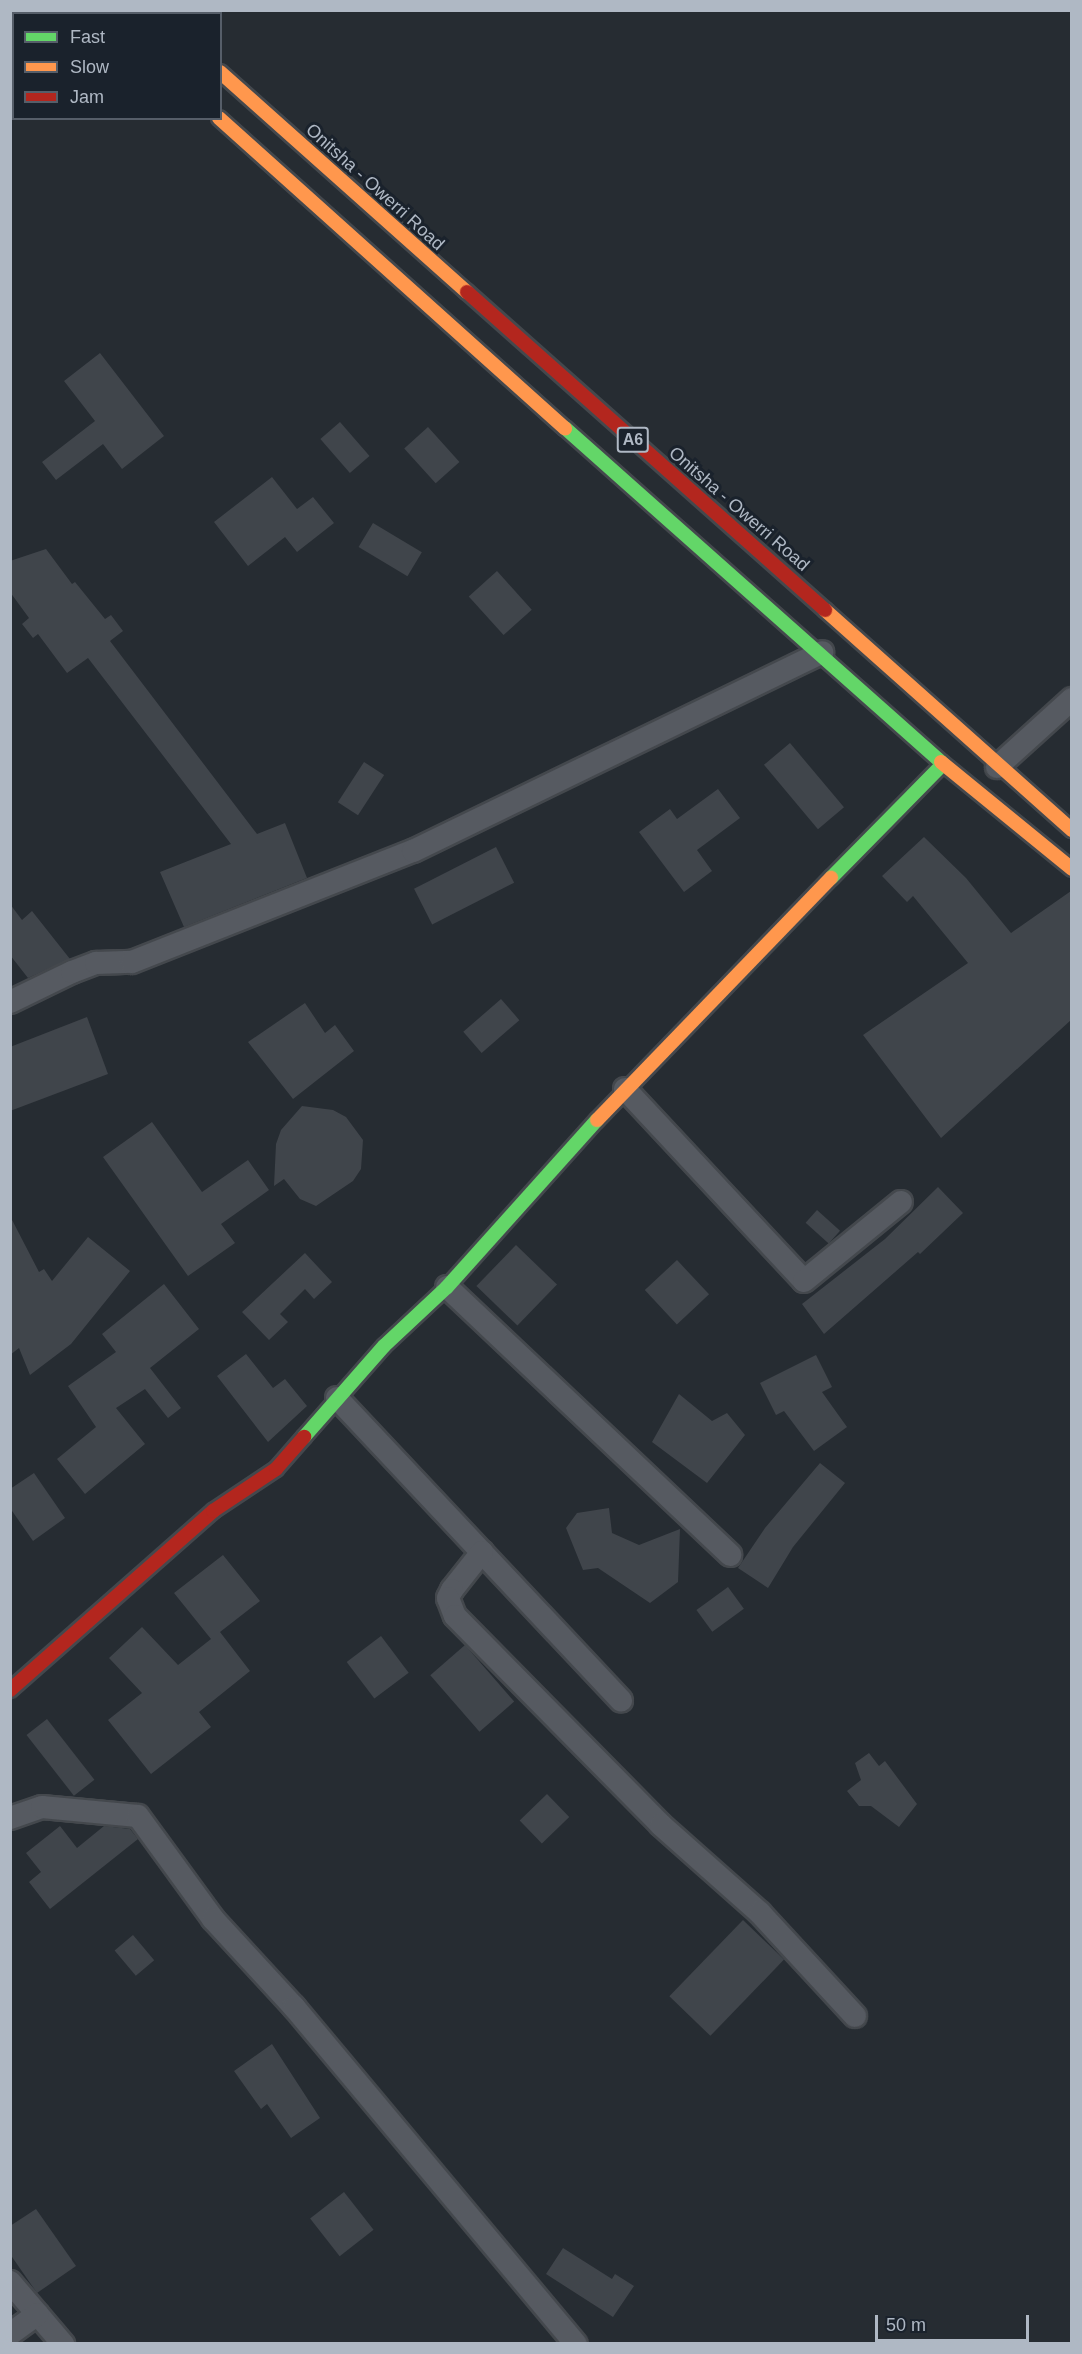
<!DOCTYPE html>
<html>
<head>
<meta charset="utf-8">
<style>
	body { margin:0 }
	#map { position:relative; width:1082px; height:2354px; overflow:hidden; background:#262c32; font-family:Arial,sans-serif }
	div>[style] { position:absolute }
	.building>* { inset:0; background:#40454b; transform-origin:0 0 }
	.roads { filter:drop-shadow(2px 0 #44484d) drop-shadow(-2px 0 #44484d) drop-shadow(0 2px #44484d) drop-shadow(0 -2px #44484d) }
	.street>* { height:22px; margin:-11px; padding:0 11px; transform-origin:11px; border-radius:11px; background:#565a61 }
	.fast>* { height:14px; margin:-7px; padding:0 7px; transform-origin:7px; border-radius:7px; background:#63d668 }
	.slow>* { height:14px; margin:-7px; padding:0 7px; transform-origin:7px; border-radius:7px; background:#ff974d }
	.jam>* { height:14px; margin:-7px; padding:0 7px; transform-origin:7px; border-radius:7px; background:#b3261e }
	span { translate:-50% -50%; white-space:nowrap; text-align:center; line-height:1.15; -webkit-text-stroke:6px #1a222c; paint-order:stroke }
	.shield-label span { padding:2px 4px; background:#1a222c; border:2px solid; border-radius:4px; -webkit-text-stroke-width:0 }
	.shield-label { font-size:16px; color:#afb8c4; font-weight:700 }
	.street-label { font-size:18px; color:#afb8c4 }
	.frame { position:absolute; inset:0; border:12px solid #afb8c4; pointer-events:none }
	.legend { position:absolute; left:12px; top:12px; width:210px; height:108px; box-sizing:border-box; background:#1a222c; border:2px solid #565e69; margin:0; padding:8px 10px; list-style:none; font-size:18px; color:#afb8c4 }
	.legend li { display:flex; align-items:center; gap:12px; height:30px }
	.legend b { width:30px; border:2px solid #565e69 }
	.scale { position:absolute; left:875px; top:2315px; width:154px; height:27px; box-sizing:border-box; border:3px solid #afb8c4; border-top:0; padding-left:8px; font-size:18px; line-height:21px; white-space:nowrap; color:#afb8c4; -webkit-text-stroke:4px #1a222c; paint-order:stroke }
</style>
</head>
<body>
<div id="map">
	<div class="building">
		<div style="clip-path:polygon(100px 353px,164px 436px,122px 469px,103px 444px,56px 480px,42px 462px,95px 421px,64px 381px)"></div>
		<div style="left:340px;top:422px;width:45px;height:26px;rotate:49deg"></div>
		<div style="left:428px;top:427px;width:47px;height:32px;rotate:48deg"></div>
		<div style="clip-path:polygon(272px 477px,297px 509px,313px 497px,334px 523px,297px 552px,285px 537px,248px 566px,214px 522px)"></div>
		<div style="left:373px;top:523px;width:57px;height:28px;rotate:31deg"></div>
		<div style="clip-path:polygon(46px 549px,72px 584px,75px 582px,105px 619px,111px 615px,123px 631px,110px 641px,257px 834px,285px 823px,307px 878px,184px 927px,160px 872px,231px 844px,88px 658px,67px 673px,38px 634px,33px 638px,22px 624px,29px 618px,10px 592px,10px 561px)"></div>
		<div style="left:497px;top:571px;width:52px;height:38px;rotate:48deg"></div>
		<div style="left:790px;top:743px;width:84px;height:34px;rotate:50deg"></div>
		<div style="left:364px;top:762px;width:24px;height:48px;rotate:33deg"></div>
		<div style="clip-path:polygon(718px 789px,740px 818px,697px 850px,712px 871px,684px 892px,639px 832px,670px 809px,677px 819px)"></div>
		<div style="clip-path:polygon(924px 837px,966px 878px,1011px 933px,1071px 891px,1071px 1020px,941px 1138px,863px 1035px,968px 963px,913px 896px,907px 902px,882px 876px)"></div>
		<div style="left:496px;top:847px;width:40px;height:92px;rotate:63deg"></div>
		<div style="clip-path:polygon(10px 904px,22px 920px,32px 911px,70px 959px,28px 978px,10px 955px)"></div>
		<div style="left:501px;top:999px;width:28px;height:50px;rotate:49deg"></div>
		<div style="clip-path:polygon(305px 1003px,325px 1033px,335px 1025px,354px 1051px,293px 1099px,248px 1042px)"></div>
		<div style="clip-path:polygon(87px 1017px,108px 1074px,10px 1111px,10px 1047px)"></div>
		<div style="clip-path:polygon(302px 1106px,333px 1110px,346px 1117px,363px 1140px,361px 1169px,353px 1181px,316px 1206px,300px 1199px,284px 1179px,274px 1186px,276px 1144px,281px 1130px)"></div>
		<div style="clip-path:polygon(152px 1122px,202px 1192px,248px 1160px,269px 1190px,221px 1224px,235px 1243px,188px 1276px,103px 1157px)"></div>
		<div style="clip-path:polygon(938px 1187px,963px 1213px,920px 1254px,918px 1252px,824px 1334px,802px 1304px,885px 1239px)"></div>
		<div style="left:817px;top:1210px;width:31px;height:17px;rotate:42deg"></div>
		<div style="clip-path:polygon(10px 1216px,39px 1272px,44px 1269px,52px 1281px,88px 1237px,130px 1271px,71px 1344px,30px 1375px,19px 1348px,10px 1355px)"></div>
		<div style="left:516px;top:1245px;width:57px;height:57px;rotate:44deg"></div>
		<div style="clip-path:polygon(305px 1253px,332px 1282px,314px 1299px,305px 1289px,280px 1314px,288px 1322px,269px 1340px,242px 1312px)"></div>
		<div style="left:677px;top:1260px;width:47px;height:44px;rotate:47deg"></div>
		<div style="clip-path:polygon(164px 1284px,199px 1329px,150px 1368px,181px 1408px,168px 1418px,145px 1389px,116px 1408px,145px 1444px,85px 1494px,57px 1459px,96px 1427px,68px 1386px,116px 1352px,102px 1334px)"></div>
		<div style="clip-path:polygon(246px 1354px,273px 1388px,285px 1379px,307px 1406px,268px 1442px,217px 1376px)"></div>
		<div style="clip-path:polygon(816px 1355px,832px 1387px,822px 1392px,847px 1427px,814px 1451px,784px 1411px,776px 1415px,760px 1383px)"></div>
		<div style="clip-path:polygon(679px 1394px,712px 1421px,727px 1413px,745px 1435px,707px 1483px,652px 1442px)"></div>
		<div style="clip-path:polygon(820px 1463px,845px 1483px,793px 1547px,768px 1588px,738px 1568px,765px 1528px)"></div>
		<div style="clip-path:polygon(34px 1473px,65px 1518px,33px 1541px,10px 1508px,10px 1489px)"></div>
		<div style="clip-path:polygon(609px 1508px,612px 1533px,639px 1545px,680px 1529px,678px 1582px,650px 1603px,598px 1568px,583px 1570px,566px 1528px,577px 1513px)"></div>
		<div style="clip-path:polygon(223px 1555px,260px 1601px,220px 1632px,250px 1671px,199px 1712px,211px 1727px,151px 1774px,108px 1720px,142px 1693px,109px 1658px,142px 1627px,178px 1665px,211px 1639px,174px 1593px)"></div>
		<div style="left:728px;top:1587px;width:27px;height:39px;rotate:54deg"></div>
		<div style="left:381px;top:1636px;width:46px;height:43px;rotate:53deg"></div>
		<div style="left:465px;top:1645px;width:75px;height:46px;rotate:49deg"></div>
		<div style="left:47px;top:1719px;width:77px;height:26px;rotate:52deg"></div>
		<div style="clip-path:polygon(869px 1753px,879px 1766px,885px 1761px,917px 1804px,899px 1827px,871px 1806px,859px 1806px,847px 1791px,861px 1780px,855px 1763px)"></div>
		<div style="left:547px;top:1794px;width:32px;height:38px;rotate:46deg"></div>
		<div style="clip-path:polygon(60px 1826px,77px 1848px,104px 1826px,130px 1829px,138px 1839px,50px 1909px,29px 1882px,41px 1872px,26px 1853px)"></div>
		<div style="left:743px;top:1920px;width:57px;height:106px;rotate:44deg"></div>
		<div style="left:133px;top:1935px;width:33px;height:24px;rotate:50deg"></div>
		<div style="clip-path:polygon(272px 2044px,320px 2118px,291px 2138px,267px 2104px,261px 2109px,234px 2071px)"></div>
		<div style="left:344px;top:2192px;width:48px;height:43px;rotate:52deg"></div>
		<div style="clip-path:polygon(36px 2209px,76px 2266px,37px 2293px,10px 2254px,10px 2226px)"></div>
		<div style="clip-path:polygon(563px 2248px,612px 2279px,615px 2274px,634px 2286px,613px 2317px,546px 2274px)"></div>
	</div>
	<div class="roads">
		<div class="street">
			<div style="left:997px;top:767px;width:101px;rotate:-42.2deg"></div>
			<div style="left:10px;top:1002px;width:69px;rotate:-25.8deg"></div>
			<div style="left:72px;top:972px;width:26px;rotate:-21deg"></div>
			<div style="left:96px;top:963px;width:36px;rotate:-2deg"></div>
			<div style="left:132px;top:962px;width:302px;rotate:-21.6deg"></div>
			<div style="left:413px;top:851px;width:455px;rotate:-25.9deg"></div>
			<div style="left:625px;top:1089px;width:262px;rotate:47deg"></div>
			<div style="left:804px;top:1281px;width:125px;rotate:-39.2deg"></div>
			<div style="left:447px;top:1287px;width:390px;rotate:43.4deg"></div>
			<div style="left:337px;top:1398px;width:415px;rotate:46.8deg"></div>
			<div style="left:482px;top:1552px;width:48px;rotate:128.3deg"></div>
			<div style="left:452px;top:1590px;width:9px;rotate:117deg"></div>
			<div style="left:448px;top:1598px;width:19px;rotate:69deg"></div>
			<div style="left:455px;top:1616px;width:293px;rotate:45.4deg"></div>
			<div style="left:661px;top:1825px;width:132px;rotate:41.6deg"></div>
			<div style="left:760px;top:1913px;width:140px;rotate:47.3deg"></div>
			<div style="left:10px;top:1818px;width:34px;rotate:-19deg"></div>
			<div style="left:42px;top:1807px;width:96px;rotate:5.4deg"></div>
			<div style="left:138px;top:1816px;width:127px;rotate:53.9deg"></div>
			<div style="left:213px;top:1919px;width:120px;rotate:47.4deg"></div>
			<div style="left:294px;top:2007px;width:439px;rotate:50.1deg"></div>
			<div style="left:10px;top:2282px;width:82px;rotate:49.5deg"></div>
			<div style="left:10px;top:2334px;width:34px;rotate:-36deg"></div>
		</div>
		<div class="fast">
			<div style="left:565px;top:428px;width:503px;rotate:41.61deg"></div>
			<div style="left:831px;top:878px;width:160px;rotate:-45.5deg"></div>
			<div style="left:304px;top:1437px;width:121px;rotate:-48.7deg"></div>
			<div style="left:384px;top:1346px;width:86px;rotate:-43.1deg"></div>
			<div style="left:447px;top:1287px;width:224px;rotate:-48.1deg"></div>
		</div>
		<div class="slow">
			<div style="left:99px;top:10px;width:5px;rotate:53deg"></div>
			<div style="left:152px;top:10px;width:5px;rotate:53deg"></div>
			<div style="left:220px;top:72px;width:331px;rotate:41.7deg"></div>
			<div style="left:219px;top:118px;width:465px;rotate:41.9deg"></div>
			<div style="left:825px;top:610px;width:331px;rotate:41.7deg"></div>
			<div style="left:941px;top:762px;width:169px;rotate:39.2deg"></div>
			<div style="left:597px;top:1120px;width:337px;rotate:-46deg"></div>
		</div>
		<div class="jam">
			<div style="left:467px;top:292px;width:479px;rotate:41.6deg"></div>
			<div style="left:10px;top:1690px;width:271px;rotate:-41.4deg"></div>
			<div style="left:213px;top:1511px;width:76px;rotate:-33.7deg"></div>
			<div style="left:276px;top:1469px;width:43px;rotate:-48.8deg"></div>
		</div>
	</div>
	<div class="shield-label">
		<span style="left:633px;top:440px">A6</span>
	</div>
	<div class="street-label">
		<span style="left:375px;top:187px;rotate:42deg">Onitsha - Owerri Road</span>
		<span style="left:739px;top:509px;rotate:41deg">Onitsha - Owerri Road</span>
	</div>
	<div class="frame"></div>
	<ul class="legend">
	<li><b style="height:8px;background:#63d668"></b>Fast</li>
	<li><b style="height:8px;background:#ff974d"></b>Slow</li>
	<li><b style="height:8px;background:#b3261e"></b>Jam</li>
	</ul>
	<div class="scale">50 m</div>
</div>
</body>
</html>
